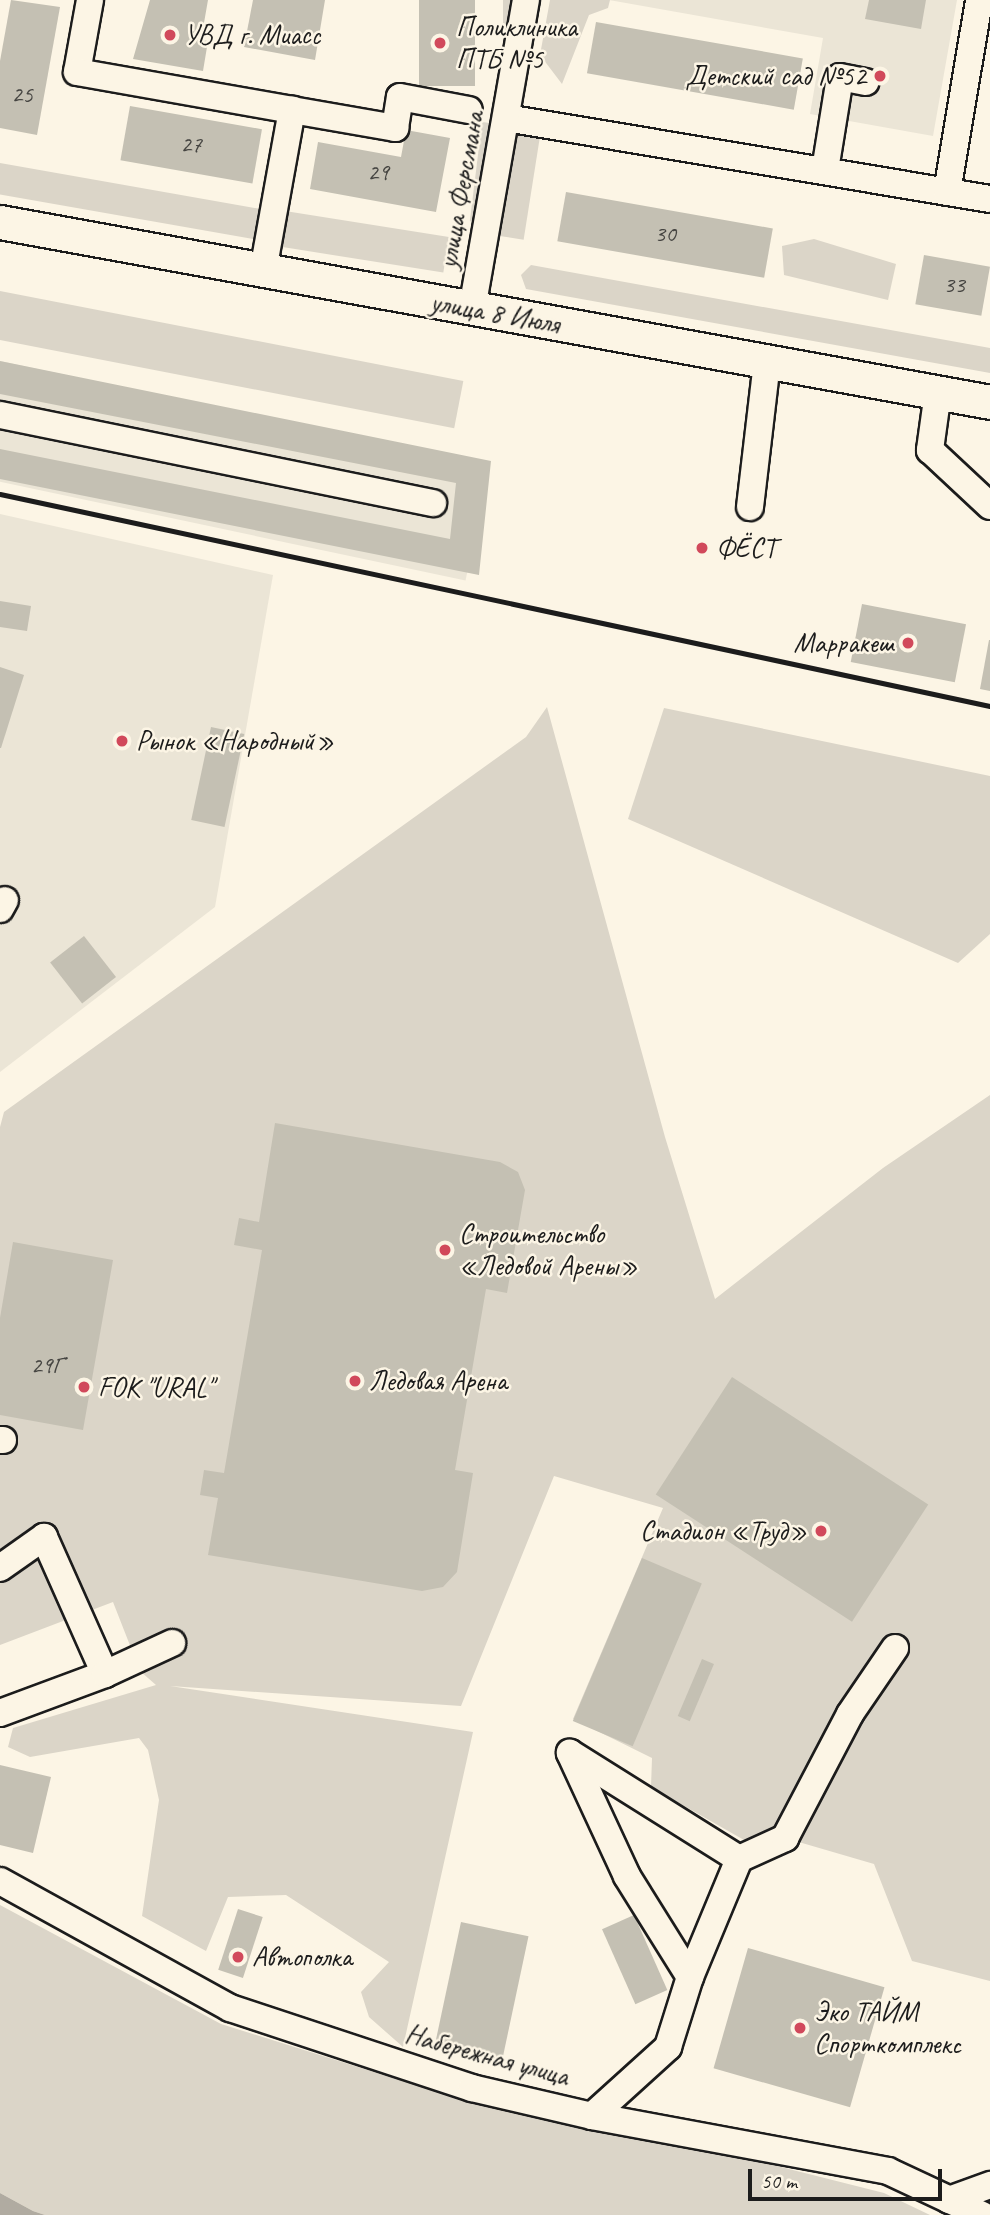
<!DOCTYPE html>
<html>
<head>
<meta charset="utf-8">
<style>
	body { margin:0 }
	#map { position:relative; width:990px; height:2215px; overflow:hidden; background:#fcf5e5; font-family:Caveat,sans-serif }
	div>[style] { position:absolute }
	.built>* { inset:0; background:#ebe5d6; transform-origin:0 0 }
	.green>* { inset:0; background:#dbd5c8; transform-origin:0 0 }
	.water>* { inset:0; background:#b0aba1 }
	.building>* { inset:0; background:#c4c0b3; transform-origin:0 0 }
	.roads { filter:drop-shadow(2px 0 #1c1c1c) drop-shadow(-2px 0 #1c1c1c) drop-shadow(0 2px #1c1c1c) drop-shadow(0 -2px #1c1c1c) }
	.minor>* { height:26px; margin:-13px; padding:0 13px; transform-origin:13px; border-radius:13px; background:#fcf5e5 }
	.major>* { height:33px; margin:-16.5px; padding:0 16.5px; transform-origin:16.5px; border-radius:16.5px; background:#fcf5e5 }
	.rail>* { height:5px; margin:-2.5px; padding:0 2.5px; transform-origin:2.5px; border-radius:2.5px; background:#1c1c1c }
	.dots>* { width:19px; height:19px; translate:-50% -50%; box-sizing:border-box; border:4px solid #fcf5e5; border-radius:50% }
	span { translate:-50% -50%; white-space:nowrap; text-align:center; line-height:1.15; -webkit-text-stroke:5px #fcf5e5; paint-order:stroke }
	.number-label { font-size:24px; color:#464542 }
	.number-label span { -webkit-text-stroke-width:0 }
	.poi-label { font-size:28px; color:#1c1c1c }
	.left { translate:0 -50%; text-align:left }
	.right { translate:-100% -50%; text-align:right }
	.street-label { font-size:28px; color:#1c1c1c }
	.scale { position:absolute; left:748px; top:2169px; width:194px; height:32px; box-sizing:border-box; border:4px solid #1c1c1c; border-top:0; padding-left:9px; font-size:21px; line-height:24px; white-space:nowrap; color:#1c1c1c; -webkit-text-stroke:5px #fcf5e5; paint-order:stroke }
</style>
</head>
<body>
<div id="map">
	<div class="built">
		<div style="clip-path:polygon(609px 0,957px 0,933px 136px,810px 114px,823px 38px)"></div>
		<div style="left:0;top:361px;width:501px;height:118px;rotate:12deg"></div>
		<div style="clip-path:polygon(0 514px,273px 575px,215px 907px,0 1072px)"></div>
	</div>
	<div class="green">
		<div style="left:503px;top:0;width:8px;height:104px"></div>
		<div style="clip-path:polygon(550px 0,610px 0,608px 8px,589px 15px,562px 84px,540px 55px)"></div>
		<div style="left:482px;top:122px;width:8px;height:100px;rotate:7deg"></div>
		<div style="left:515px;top:128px;width:26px;height:109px;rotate:9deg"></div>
		<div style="left:0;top:163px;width:266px;height:31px;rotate:10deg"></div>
		<div style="left:285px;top:211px;width:166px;height:36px;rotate:9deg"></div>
		<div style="clip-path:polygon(814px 239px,896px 264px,888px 300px,784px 275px,782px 246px)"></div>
		<div style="clip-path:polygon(531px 265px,990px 348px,990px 373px,526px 289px,521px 275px)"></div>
		<div style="left:0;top:291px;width:472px;height:48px;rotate:11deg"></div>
		<div style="clip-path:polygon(547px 707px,665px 1137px,715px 1299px,883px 1168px,990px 1095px,990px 1981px,912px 1961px,874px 1864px,785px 1838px,774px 1829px,744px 1840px,651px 1787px,652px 1758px,573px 1719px,663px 1508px,554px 1476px,461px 1706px,170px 1686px,473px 1732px,403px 2047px,369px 2017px,361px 1992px,389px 1962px,286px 1895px,228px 1897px,206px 1951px,142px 1916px,159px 1800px,148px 1750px,139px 1738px,30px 1757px,8px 1747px,13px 1728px,156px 1685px,140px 1671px,113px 1602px,0 1645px,0 1127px,4px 1112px,526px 737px)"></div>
		<div style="clip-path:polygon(664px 708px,990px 776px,990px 934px,958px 963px,628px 819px)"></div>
		<div style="clip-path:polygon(0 1905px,221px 2024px,466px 2101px,777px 2166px,884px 2193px,930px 2215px,45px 2215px,33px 2211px,0 2193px)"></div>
	</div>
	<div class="water">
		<div style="clip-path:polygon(0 2193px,33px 2211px,45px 2215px,0 2215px)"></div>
	</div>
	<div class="building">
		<div style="clip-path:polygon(11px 0,60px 7px,37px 135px,0 128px,0 61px)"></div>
		<div style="clip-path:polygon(150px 0,208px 0,201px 40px,208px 41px,203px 71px,133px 59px)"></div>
		<div style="clip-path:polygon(253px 0,325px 0,315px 60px,244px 47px)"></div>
		<div style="left:419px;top:0;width:56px;height:86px"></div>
		<div style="clip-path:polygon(869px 0,926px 0,921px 29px,865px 19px)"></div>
		<div style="left:596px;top:22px;width:210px;height:52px;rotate:10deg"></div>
		<div style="left:130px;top:106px;width:134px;height:55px;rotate:10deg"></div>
		<div style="clip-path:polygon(406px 130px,450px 138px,436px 212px,310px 189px,318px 142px,401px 157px)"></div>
		<div style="left:566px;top:192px;width:210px;height:50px;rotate:10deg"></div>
		<div style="left:924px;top:255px;width:67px;height:50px;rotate:10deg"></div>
		<div style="clip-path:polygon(0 361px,491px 461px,479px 575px,0 479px,0 449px,450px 539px,456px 483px,0 394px)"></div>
		<div style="clip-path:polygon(0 601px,31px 606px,27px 631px,0 627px)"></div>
		<div style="left:862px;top:604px;width:106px;height:59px;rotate:11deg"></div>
		<div style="clip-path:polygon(989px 640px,990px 640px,990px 691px,980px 689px)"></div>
		<div style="clip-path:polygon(0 667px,24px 675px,1px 748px,0 748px)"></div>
		<div style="left:211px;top:727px;width:34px;height:95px;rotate:12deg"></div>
		<div style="left:84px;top:936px;width:52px;height:43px;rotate:52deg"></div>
		<div style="clip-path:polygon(275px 1123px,500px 1162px,518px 1172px,525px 1190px,507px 1293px,486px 1289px,455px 1470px,473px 1473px,457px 1572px,443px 1587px,422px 1591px,208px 1555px,218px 1498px,200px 1495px,204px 1470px,224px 1473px,262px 1250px,234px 1245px,239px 1218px,259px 1222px)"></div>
		<div style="clip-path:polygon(13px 1242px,113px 1260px,83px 1430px,0 1415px,0 1318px)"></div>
		<div style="left:732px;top:1377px;width:234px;height:140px;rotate:33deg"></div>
		<div style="left:642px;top:1558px;width:65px;height:177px;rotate:23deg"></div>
		<div style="left:702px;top:1659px;width:13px;height:62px;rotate:23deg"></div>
		<div style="clip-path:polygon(0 1765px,51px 1777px,33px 1853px,0 1845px)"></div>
		<div style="left:238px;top:1909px;width:26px;height:64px;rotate:18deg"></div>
		<div style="left:634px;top:1915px;width:82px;height:35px;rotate:66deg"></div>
		<div style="left:461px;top:1922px;width:69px;height:129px;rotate:12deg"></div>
		<div style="left:748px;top:1948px;width:142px;height:125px;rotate:16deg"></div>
	</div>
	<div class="roads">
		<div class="minor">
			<div style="left:90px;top:0;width:73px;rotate:100.2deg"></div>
			<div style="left:77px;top:72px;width:218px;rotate:10deg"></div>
			<div style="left:506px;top:118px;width:491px;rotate:9.5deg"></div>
			<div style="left:825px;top:170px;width:94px;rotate:-80.8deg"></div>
			<div style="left:840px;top:77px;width:26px;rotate:11deg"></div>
			<div style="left:947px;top:192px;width:195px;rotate:-80.5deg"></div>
			<div style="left:263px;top:271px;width:164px;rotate:-79.8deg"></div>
			<div style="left:292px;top:110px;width:105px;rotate:9.9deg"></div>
			<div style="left:395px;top:128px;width:31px;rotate:-81deg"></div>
			<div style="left:400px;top:97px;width:70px;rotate:10.7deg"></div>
			<div style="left:472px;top:309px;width:314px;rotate:-80.1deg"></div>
			<div style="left:938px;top:392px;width:59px;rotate:97.9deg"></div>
			<div style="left:930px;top:450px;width:82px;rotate:43deg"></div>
			<div style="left:0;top:415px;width:442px;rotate:11.5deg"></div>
			<div style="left:750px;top:507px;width:146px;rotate:-83.3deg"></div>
			<div style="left:0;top:909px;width:10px;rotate:-61deg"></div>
			<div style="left:0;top:1440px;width:3px"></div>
			<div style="left:0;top:1568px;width:54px;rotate:-35.2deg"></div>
			<div style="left:44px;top:1537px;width:150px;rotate:66deg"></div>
			<div style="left:0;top:1713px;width:112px;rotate:-20.4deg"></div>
			<div style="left:105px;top:1674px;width:74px;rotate:-24.8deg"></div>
			<div style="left:0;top:1881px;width:263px;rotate:28.9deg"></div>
			<div style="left:230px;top:2008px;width:255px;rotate:18.3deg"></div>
			<div style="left:472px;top:2088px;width:123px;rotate:13.1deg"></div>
			<div style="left:592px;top:2116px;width:301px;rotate:10.5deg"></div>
			<div style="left:888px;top:2171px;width:104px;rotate:25.1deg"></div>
			<div style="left:690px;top:1977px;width:119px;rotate:-122deg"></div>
			<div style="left:627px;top:1876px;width:136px;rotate:-114.9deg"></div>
			<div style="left:570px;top:1753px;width:199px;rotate:32.1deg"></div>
			<div style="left:592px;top:2116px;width:103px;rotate:-42.2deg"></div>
			<div style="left:668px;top:2047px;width:73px;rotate:-72.6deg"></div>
			<div style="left:690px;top:1977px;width:128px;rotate:-67.4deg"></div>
			<div style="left:739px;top:1859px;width:51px;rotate:-24.5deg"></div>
			<div style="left:785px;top:1838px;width:140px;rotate:-62.3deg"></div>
			<div style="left:850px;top:1714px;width:80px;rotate:-55.7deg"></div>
			<div style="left:949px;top:2200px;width:44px;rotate:-20.1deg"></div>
		</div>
		<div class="major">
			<div style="left:0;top:222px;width:1006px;rotate:10.3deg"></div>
		</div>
	</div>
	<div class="rail">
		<div style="left:0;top:494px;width:1012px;rotate:12.09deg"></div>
	</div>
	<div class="dots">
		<div style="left:170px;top:35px;background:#d1495b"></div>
		<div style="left:440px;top:43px;background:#d1495b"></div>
		<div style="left:880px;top:76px;background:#d1495b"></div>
		<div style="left:702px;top:548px;background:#d1495b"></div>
		<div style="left:908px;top:643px;background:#d1495b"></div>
		<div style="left:122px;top:741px;background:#d1495b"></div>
		<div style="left:445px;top:1250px;background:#d1495b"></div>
		<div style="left:355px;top:1381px;background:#d1495b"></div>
		<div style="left:84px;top:1387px;background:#d1495b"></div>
		<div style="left:821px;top:1531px;background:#d1495b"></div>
		<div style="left:238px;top:1957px;background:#d1495b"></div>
		<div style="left:800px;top:2028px;background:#d1495b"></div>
	</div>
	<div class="number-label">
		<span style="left:22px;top:95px">25</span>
		<span style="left:191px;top:145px">27</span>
		<span style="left:378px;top:173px">29</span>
		<span style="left:665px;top:234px">30</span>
		<span style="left:954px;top:285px">33</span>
		<span style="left:47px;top:1366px">29Г</span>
	</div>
	<div class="poi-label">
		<span class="left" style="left:456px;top:43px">Поликлиника<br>ПТБ №5</span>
		<span class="left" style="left:184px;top:35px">УВД г. Миасс</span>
		<span class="right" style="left:866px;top:76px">Детский сад №52</span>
		<span class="left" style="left:716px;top:548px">ФЁСТ</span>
		<span class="right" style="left:894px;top:643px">Марракеш</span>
		<span class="left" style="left:136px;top:741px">Рынок «Народный»</span>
		<span class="left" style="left:459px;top:1250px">Строительство<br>«Ледовой Арены»</span>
		<span class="left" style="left:369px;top:1381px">Ледовая Арена</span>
		<span class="left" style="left:98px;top:1387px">FOK "URAL"</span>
		<span class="right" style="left:807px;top:1531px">Стадион «Труд»</span>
		<span class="left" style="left:252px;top:1957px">Автополка</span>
		<span class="left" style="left:814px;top:2028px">Эко ТАЙМ<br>Спорткомплекс</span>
	</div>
	<div class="street-label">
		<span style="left:461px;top:190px;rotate:-80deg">улица Ферсмана</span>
		<span style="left:495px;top:313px;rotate:10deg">улица 8 Июля</span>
		<span style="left:487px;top:2055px;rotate:15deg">Набережная улица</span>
	</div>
	<div class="scale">50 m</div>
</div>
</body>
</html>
